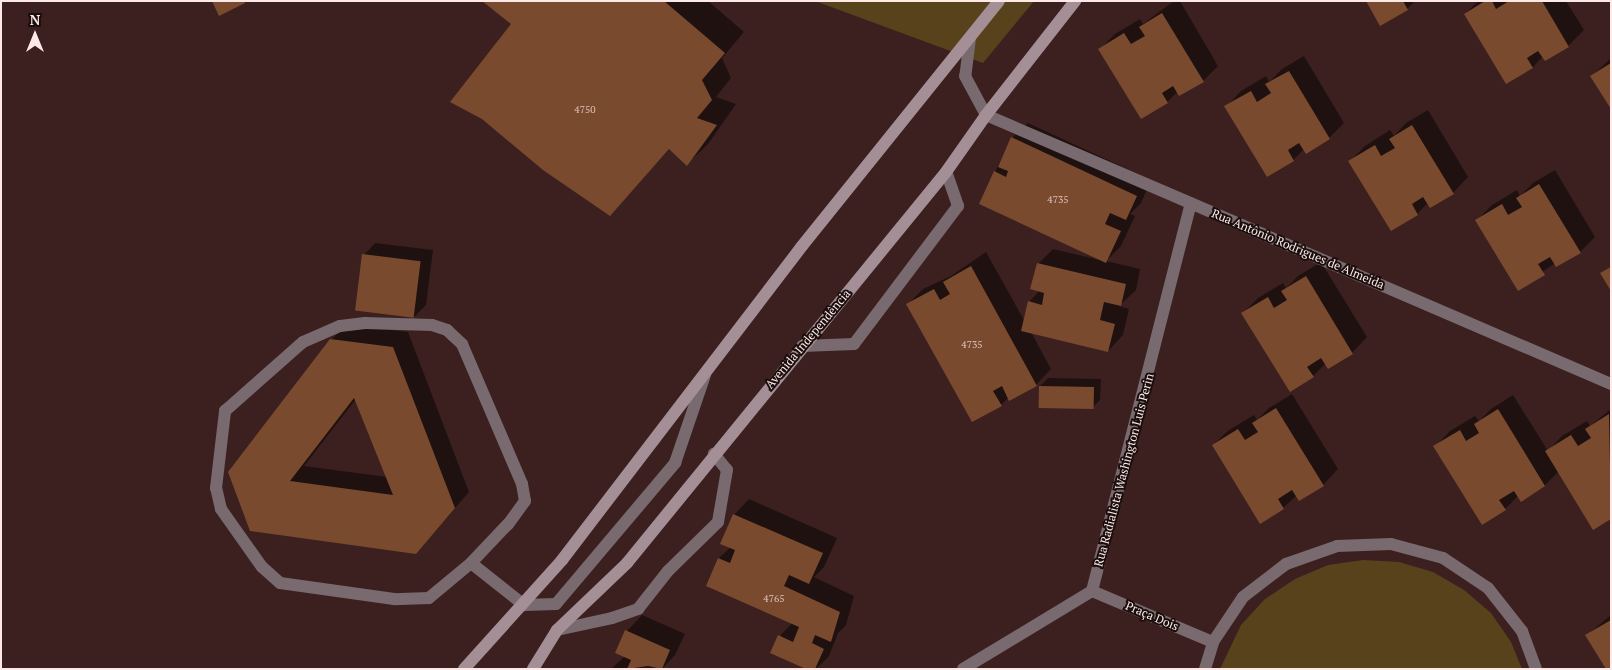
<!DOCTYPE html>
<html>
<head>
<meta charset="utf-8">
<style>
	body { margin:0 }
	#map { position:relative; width:1612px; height:670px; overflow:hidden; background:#3b201f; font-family:"PT Serif",serif }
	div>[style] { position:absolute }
	.green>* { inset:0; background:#58421c }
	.shadow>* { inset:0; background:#0007 }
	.building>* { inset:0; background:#7a4a2e; transform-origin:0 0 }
	.lane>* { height:12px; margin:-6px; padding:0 6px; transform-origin:6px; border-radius:6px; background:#786a6f }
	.street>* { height:12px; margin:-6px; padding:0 6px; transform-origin:6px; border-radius:6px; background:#786a6f }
	.secondary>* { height:12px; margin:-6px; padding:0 6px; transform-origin:6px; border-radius:6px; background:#a58f97 }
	span { translate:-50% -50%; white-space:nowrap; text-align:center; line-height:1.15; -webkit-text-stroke:4px #1a0e0d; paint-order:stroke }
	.number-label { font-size:10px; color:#dcc1ba }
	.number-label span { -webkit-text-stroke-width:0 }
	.street-label { font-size:12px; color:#fce9e8 }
	.frame { position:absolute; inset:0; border:2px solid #fce9e8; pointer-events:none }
	.north { position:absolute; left:10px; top:10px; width:50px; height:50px; -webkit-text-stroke:4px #1a0e0d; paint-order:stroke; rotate:0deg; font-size:14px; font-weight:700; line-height:20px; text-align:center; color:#fce9e8 }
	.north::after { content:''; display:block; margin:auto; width:18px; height:22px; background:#fce9e8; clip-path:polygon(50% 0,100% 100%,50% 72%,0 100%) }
</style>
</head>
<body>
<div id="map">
	<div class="green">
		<div style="clip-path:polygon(815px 1px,1034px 1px,983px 63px)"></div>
		<div style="clip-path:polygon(1363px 560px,1399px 562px,1433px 572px,1464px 590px,1491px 613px,1511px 642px,1522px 669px,1220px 669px,1241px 625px,1265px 599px,1295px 579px,1328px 565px)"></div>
	</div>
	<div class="shadow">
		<div style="clip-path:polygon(484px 1px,708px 1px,744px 32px,722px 58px,731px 78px,716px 97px,736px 104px,708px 144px,687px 164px,670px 148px,610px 214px,512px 24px)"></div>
		<div style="clip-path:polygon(1174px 1px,1180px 1px,1218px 66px,1203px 81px,1178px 91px,1167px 102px,1100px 49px,1115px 34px,1140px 19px,1143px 24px)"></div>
		<div style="clip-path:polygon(1367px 1px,1415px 1px,1407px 9px)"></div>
		<div style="clip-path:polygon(1478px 1px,1566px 1px,1584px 30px,1568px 46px,1545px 59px,1543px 56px,1533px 67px,1506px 83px,1465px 14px)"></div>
		<div style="clip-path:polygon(1304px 56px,1344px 123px,1329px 138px,1304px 149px,1293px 160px,1226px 107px,1241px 91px,1266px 76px,1269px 82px,1282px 69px)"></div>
		<div style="clip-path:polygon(1611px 58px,1611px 107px,1592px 76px)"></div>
		<div style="clip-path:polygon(1428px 110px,1468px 177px,1453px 193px,1428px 203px,1417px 214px,1350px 161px,1365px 146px,1390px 130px,1394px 136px,1406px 123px)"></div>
		<div style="clip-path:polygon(1028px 123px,1151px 180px,1141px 203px,1130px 214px,1135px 216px,1121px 246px,1106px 261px,1140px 269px,1136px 290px,1119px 306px,1129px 309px,1123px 335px,1108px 351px,1031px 332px,1051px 369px,1036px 385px,1009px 397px,1001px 405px,908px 304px,923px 289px,951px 276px,986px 252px,1024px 320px,1029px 302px,1040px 290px,1038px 264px,1053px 249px,1100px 260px,995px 172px,1012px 138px)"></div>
		<div style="clip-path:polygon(1555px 170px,1595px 237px,1580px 252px,1555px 263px,1518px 289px,1477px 220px,1492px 205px,1517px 190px,1520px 196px,1533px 183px)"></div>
		<div style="clip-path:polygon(375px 243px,433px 250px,426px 305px,414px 317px,364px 255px)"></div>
		<div style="clip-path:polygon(1321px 262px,1367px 337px,1352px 353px,1326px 363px,1313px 376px,1243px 313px,1258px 298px,1283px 283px,1286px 288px,1298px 276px)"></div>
		<div style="clip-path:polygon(evenodd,347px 325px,408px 332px,469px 492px,416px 553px,251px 530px,331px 340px,347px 325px,356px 399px,387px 477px,304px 466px,356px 399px)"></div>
		<div style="clip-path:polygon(1048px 378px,1101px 379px,1100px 400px,1092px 408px,1040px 386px)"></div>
		<div style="clip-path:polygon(1292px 394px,1338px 469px,1323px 485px,1297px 495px,1283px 508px,1213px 445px,1229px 430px,1254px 415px,1257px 420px,1269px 408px)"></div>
		<div style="clip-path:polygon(1513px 395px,1548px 451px,1562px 436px,1587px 421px,1590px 426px,1611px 409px,1611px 518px,1559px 471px,1545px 485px,1518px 496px,1505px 509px,1435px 447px,1450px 431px,1475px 416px,1479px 421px,1491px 409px)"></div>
		<div style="clip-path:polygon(749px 499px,837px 538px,824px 567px,814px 577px,854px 596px,846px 625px,838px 633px,829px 656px,816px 669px,809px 669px,780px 636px,793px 622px,708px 585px,719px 558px,731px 547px,734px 515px)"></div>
		<div style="clip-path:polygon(642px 615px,685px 634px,675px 655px,662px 669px,611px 669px,625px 656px,627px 631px)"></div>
		<div style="clip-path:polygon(1611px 615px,1611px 669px,1587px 635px)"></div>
	</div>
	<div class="building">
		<div style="clip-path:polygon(212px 1px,244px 1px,245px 3px,219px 16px)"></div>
		<div style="clip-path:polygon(482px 1px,664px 1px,725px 53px,702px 80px,712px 100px,697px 118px,717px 125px,687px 166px,669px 149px,610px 216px,543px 170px,482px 119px,450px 102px,511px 24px)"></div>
		<div style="clip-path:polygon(1366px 1px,1403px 1px,1408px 10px,1380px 26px)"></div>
		<div style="clip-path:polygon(1485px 1px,1492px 1px,1496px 9px,1509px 1px,1542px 1px,1569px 47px,1545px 61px,1538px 51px,1527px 58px,1533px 68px,1506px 84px,1464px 14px)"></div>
		<div style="clip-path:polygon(1162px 13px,1204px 82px,1179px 96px,1173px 86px,1162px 93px,1168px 103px,1141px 119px,1098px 49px,1124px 33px,1131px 44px,1145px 36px,1139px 27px)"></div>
		<div style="clip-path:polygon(1611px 63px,1611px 109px,1590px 76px)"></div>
		<div style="clip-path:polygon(1289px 71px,1330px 139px,1306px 154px,1299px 143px,1288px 150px,1294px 161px,1267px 177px,1224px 106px,1251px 91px,1257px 102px,1271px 93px,1265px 84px)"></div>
		<div style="clip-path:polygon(1412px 125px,1454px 194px,1430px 208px,1423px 197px,1412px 204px,1418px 215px,1391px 231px,1348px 161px,1375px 145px,1381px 156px,1395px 148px,1389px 139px)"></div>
		<div style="clip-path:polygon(1011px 137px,1137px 196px,1126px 220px,1110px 213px,1105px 224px,1121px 231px,1106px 263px,979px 204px,994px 171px,1006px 177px,1008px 171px,998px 167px)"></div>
		<div style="clip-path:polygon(1539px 184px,1581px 253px,1556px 267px,1550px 257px,1538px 264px,1545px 275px,1518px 291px,1475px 220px,1502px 204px,1508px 215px,1522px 207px,1516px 198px)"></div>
		<div style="left:362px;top:254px;width:59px;height:57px;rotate:7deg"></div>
		<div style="clip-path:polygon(1037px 263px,1126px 284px,1121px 306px,1104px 302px,1100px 320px,1115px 324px,1108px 352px,1021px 331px,1028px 301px,1042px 305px,1044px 293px,1030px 289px)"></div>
		<div style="clip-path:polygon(971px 266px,1037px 386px,1009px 401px,1002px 386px,993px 391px,1002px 406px,972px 422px,906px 304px,934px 289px,940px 300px,950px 294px,943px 282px)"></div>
		<div style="clip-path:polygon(1611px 267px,1611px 291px,1600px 273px)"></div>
		<div style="clip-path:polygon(1306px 276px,1353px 354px,1328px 369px,1321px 358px,1307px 367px,1314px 377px,1290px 392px,1241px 313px,1268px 297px,1274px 308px,1287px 300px,1281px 291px)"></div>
		<div style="clip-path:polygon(evenodd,330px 339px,393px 347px,455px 508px,416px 554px,250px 531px,228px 472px,330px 339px,354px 398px,393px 495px,290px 481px,354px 398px)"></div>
		<div style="left:1039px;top:386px;width:55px;height:22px;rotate:1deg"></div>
		<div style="clip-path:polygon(1276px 408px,1324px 486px,1299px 501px,1292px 490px,1278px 499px,1284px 509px,1260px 524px,1212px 445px,1238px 429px,1245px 440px,1258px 432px,1252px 423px)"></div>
		<div style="clip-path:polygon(1498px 409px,1545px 486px,1521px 502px,1514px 491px,1499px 500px,1506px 510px,1482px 525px,1433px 446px,1460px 430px,1466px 441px,1479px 433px,1474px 424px)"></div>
		<div style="clip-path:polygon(1609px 414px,1611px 519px,1593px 530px,1545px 451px,1571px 435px,1578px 446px,1591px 438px,1585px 429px)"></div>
		<div style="clip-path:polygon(733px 514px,823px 553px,809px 584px,789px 575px,784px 586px,840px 612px,831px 642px,815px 635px,812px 643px,824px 649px,815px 669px,806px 669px,770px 653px,778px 635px,793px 642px,799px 627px,706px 586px,718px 558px,730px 563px,735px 550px,720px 544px)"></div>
		<div style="clip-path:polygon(1611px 620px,1611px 669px,1606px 669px,1585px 635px)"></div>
		<div style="clip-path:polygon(625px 630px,670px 650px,662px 669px,648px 666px,627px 669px,631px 660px,615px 653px)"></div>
	</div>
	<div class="lane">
		<div style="left:802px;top:346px;width:52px;rotate:-2.2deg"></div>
		<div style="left:854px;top:344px;width:173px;rotate:-53deg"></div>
		<div style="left:958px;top:206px;width:36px;rotate:-109deg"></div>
		<div style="left:471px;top:563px;width:55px;rotate:140.2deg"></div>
		<div style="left:429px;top:598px;width:35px;rotate:178deg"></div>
		<div style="left:394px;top:599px;width:115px;rotate:-172deg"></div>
		<div style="left:280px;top:583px;width:24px;rotate:-138deg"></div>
		<div style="left:262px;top:567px;width:71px;rotate:-125.3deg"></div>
		<div style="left:221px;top:509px;width:22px;rotate:-103deg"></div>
		<div style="left:216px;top:488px;width:78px;rotate:-83.3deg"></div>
		<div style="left:225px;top:411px;width:104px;rotate:-41.5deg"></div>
		<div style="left:303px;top:342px;width:40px;rotate:-23.4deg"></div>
		<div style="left:340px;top:326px;width:25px;rotate:-7deg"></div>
		<div style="left:365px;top:323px;width:67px;rotate:1.7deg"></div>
		<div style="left:432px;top:325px;width:16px;rotate:18deg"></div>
		<div style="left:447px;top:330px;width:21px;rotate:43deg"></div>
		<div style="left:462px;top:344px;width:152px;rotate:66.8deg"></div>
		<div style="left:522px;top:484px;width:17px;rotate:80deg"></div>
		<div style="left:525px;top:501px;width:29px;rotate:126deg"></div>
		<div style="left:508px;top:524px;width:54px;rotate:133.5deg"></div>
		<div style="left:471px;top:563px;width:68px;rotate:38.4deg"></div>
		<div style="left:524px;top:605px;width:32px;rotate:-2deg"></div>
		<div style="left:556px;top:604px;width:185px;rotate:-49.8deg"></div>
		<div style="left:675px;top:463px;width:93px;rotate:-71.2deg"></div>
		<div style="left:557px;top:630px;width:56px;rotate:-12.3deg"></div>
		<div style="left:612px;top:618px;width:28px;rotate:-19deg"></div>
		<div style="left:638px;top:609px;width:48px;rotate:-51.7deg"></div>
		<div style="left:668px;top:571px;width:70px;rotate:-44.4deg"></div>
		<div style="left:718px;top:522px;width:53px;rotate:-80.2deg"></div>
		<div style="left:727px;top:470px;width:21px;rotate:-129deg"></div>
	</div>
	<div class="street">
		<div style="left:970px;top:38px;width:38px;rotate:97deg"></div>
		<div style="left:965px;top:76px;width:44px;rotate:61.7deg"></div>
		<div style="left:986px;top:115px;width:680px;rotate:23.29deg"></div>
		<div style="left:1092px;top:591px;width:131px;rotate:22.9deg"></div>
		<div style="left:963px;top:669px;width:151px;rotate:-31.2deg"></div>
		<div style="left:1092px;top:591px;width:400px;rotate:-75.7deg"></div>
		<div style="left:1205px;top:669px;width:28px;rotate:-73deg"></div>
		<div style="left:1213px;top:642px;width:54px;rotate:-56.3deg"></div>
		<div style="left:1243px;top:597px;width:54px;rotate:-37.5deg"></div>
		<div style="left:1286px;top:564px;width:54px;rotate:-19.4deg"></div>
		<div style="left:1337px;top:546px;width:54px;rotate:-2.1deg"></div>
		<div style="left:1391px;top:544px;width:54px;rotate:15.1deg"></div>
		<div style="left:1443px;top:558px;width:54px;rotate:33.7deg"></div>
		<div style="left:1488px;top:588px;width:55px;rotate:51.7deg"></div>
		<div style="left:1522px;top:631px;width:40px;rotate:69.8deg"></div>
	</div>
	<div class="secondary">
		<div style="left:464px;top:669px;width:147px;rotate:-48deg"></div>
		<div style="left:562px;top:560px;width:395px;rotate:-52.6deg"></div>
		<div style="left:802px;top:246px;width:314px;rotate:-51.2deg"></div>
		<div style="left:533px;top:669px;width:46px;rotate:-58.4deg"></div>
		<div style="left:557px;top:630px;width:97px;rotate:-43.7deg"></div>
		<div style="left:627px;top:563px;width:505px;rotate:-50.79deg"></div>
		<div style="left:946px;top:172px;width:70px;rotate:-54.9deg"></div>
		<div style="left:986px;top:115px;width:145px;rotate:-52deg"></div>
	</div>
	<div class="number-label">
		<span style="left:585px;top:110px">4750</span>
		<span style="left:1058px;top:200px">4735</span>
		<span style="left:972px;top:345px">4735</span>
		<span style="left:774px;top:599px">4765</span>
	</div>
	<div class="street-label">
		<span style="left:1298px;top:249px;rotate:23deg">Rua Antônio Rodrigues de Almeida</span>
		<span style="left:808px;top:339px;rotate:-50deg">Avenida Independência</span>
		<span style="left:1124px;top:470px;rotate:-75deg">Rua Radialista Washington Luis Perin</span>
		<span style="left:1152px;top:616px;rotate:23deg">Praça Dois</span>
	</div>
	<div class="frame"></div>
	<div class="north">N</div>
</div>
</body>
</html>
